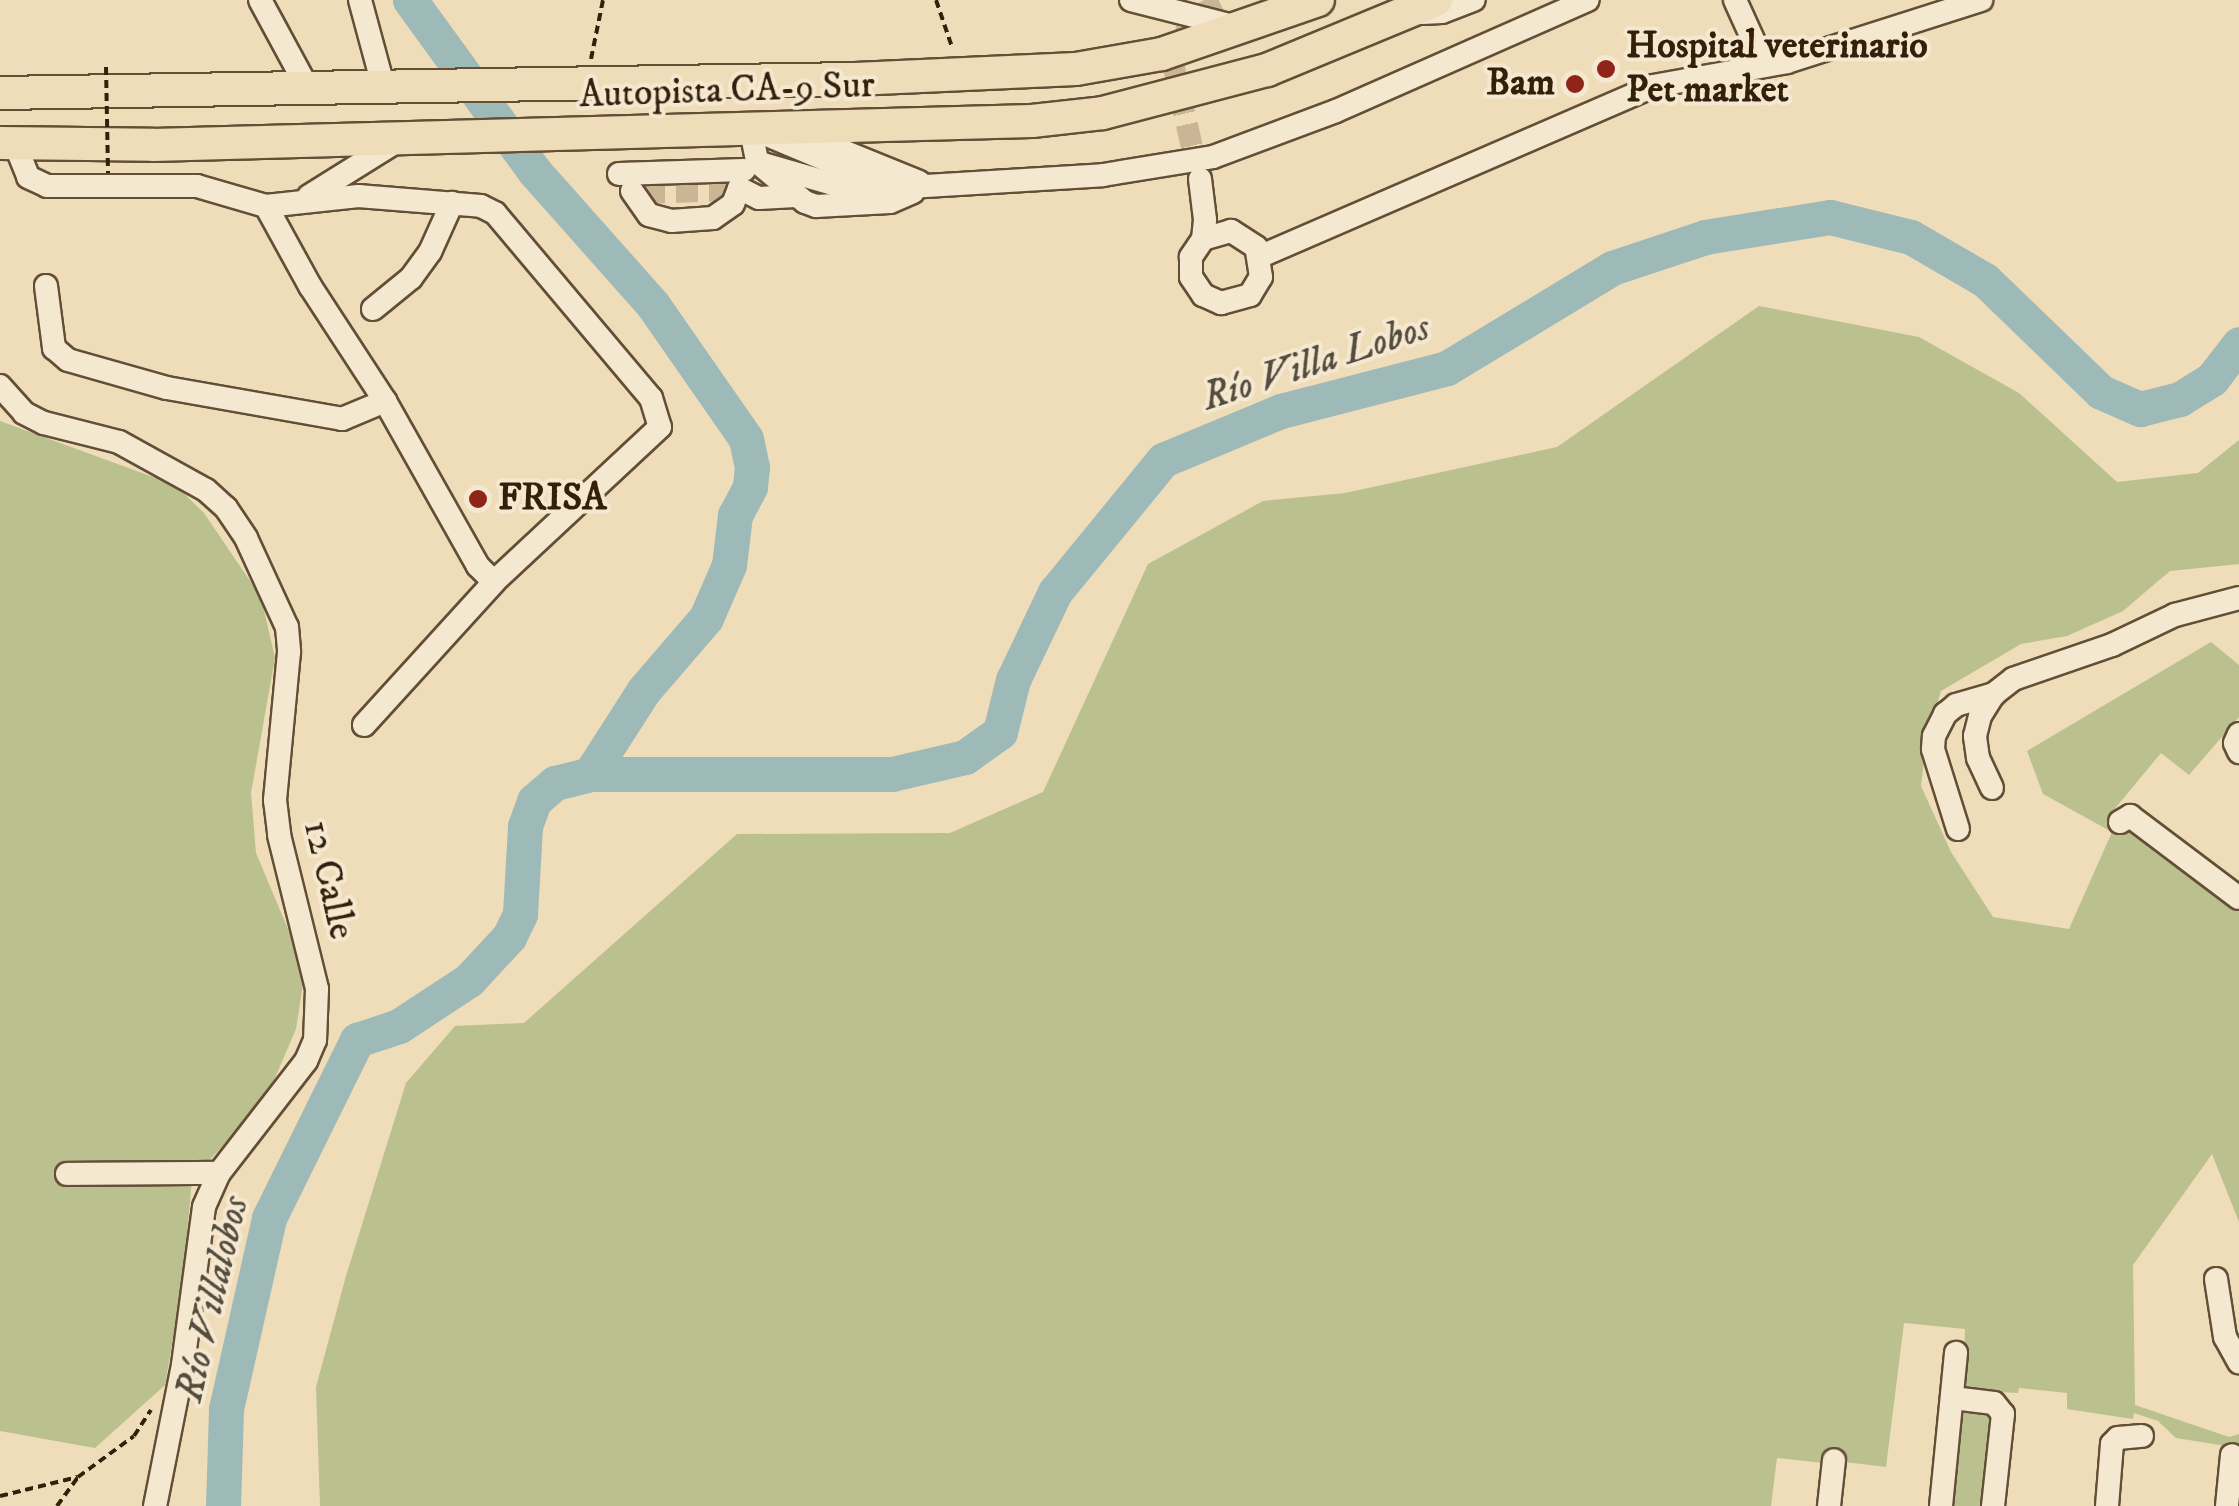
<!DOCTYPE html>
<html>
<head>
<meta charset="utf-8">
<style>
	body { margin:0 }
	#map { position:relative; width:2239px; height:1506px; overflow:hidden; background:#efdcb8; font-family:"IM FELL DW Pica",serif }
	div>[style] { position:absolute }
	.green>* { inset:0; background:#bac08e }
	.river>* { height:35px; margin:-17.5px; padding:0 17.5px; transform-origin:17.5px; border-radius:17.5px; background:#9db9b8 }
	.minor-tunnel>* { height:22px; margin-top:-11px; transform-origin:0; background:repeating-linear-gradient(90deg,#cab695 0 22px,transparent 0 33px) }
	.path>* { height:4px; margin-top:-2px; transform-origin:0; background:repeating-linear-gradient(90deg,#341f0a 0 8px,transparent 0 13px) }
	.roads { filter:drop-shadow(2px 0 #634e36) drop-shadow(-2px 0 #634e36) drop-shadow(0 2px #634e36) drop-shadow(0 -2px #634e36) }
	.minor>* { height:22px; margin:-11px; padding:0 11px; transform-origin:11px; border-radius:11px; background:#f5e8d1 }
	.highway>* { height:32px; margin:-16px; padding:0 16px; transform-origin:16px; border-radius:16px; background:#efdcb8 }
	.path-bridge>* { height:4px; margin-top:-2px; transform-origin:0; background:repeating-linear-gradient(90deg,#341f0a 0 8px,transparent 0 13px) }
	.dots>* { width:28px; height:28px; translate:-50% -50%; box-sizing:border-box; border:5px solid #f5e8d1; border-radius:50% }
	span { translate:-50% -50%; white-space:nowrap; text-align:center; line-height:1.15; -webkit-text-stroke:8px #f5e8d1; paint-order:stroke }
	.poi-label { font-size:38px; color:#341f0a; font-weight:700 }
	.left { translate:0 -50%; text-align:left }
	.right { translate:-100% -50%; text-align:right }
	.street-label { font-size:38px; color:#341f0a }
	.water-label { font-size:40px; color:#544d3e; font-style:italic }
</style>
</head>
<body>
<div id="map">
	<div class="green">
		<div style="clip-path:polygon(1759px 306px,1919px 337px,2019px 393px,2117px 482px,2198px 473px,2239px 440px,2239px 564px,2170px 571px,2123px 611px,2067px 636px,2021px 644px,1941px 691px,1927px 735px,1921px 786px,1951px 852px,1993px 917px,2069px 929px,2112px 832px,2043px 794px,2027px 751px,2211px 642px,2239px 665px,2239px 717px,2189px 775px,2161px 753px,2107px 818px,2120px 828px,2133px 813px,2239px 894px,2239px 1222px,2212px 1154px,2133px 1265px,2135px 1405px,2229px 1437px,2239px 1434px,2239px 1448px,2176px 1438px,2158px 1421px,2134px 1413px,2133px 1419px,2067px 1409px,2067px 1393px,2019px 1388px,2018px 1393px,1963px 1390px,1965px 1329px,1904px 1323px,1886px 1467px,1845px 1462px,1845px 1454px,1826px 1451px,1824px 1463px,1777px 1458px,1771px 1506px,320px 1506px,316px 1387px,346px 1276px,406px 1083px,455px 1026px,524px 1023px,737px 834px,950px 833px,1043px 792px,1148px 564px,1263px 501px,1345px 493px,1557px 447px)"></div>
		<div style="clip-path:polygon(0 421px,175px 485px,204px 513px,261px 597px,275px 658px,251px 793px,256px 853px,293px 941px,303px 984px,296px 1029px,266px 1099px,192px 1179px,183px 1279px,165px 1385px,95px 1448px,0 1431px)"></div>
		<div style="clip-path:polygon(1953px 1398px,2003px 1414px,1993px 1506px,1941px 1506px)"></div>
	</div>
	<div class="river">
		<div style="left:410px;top:0;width:213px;rotate:54deg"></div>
		<div style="left:535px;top:172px;width:178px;rotate:48.4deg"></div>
		<div style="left:653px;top:305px;width:163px;rotate:55.2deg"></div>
		<div style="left:746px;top:439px;width:29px;rotate:78deg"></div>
		<div style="left:752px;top:467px;width:20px;rotate:96deg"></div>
		<div style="left:750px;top:487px;width:32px;rotate:118deg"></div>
		<div style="left:735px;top:515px;width:50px;rotate:96.8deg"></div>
		<div style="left:729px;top:565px;width:58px;rotate:113.5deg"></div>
		<div style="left:706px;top:618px;width:95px;rotate:130.7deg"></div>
		<div style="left:644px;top:690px;width:100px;rotate:122.7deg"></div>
		<div style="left:223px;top:1506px;width:97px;rotate:-88.2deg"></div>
		<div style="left:226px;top:1409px;width:196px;rotate:-77.3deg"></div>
		<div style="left:269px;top:1218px;width:199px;rotate:-63.7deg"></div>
		<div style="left:357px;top:1040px;width:44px;rotate:-18.4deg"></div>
		<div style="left:399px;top:1026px;width:84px;rotate:-33.3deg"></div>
		<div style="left:469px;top:980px;width:59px;rotate:-47.1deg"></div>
		<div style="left:509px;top:937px;width:25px;rotate:-64deg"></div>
		<div style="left:520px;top:914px;width:88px;rotate:-86.7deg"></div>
		<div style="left:525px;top:826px;width:27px;rotate:-70deg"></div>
		<div style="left:534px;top:801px;width:28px;rotate:-41deg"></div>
		<div style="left:555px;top:783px;width:36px;rotate:-14deg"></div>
		<div style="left:590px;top:774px;width:302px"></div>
		<div style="left:892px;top:774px;width:75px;rotate:-13.1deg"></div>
		<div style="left:965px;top:757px;width:43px;rotate:-35.5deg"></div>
		<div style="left:1000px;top:732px;width:54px;rotate:-76deg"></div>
		<div style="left:1013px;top:680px;width:98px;rotate:-64.5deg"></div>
		<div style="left:1055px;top:592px;width:171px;rotate:-50.7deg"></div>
		<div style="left:1163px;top:460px;width:128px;rotate:-22.6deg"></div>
		<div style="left:1281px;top:411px;width:171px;rotate:-14.5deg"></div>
		<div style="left:1447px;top:368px;width:193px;rotate:-31.2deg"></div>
		<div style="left:1612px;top:268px;width:98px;rotate:-18.4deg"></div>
		<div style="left:1705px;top:237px;width:127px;rotate:-9.1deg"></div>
		<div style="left:1830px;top:217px;width:83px;rotate:13.9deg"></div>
		<div style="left:1911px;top:237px;width:86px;rotate:30.2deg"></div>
		<div style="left:1985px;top:280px;width:161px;rotate:44deg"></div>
		<div style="left:2101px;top:392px;width:43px;rotate:23.6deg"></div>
		<div style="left:2140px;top:409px;width:41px;rotate:-14deg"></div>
		<div style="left:2180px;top:399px;width:38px;rotate:-32deg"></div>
		<div style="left:2212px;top:379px;width:44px;rotate:-52.4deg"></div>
	</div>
	<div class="minor-tunnel">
		<div style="left:1199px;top:178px;width:117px;rotate:-102.8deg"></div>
		<div style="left:1173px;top:64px;width:37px;rotate:-68deg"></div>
		<div style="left:1187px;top:30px;width:21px;rotate:-49deg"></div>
		<div style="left:1201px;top:14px;width:30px;rotate:-27deg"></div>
		<div style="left:643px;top:193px;width:85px;rotate:-2deg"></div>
	</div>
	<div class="path">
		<div style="left:936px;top:0;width:50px;rotate:71.2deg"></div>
		<div style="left:591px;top:59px;width:60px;rotate:-78.5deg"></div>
		<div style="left:0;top:1496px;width:80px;rotate:-13.7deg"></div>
		<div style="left:57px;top:1506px;width:36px;rotate:-54deg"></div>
		<div style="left:78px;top:1477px;width:69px;rotate:-36.2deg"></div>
		<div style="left:134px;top:1436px;width:31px;rotate:-57deg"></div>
	</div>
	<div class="roads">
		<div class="minor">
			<div style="left:260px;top:0;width:99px;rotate:61.6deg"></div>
			<div style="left:360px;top:0;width:88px;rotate:74.9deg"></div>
			<div style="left:1131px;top:0;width:109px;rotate:14.3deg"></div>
			<div style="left:1735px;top:0;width:72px;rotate:65.6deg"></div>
			<div style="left:1422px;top:13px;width:20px;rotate:-3deg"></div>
			<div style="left:1442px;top:12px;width:34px;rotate:-21deg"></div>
			<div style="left:751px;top:130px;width:33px;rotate:79deg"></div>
			<div style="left:757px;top:162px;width:62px;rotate:39.8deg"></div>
			<div style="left:805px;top:202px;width:12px;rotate:20deg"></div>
			<div style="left:816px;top:206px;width:74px;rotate:-3.1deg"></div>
			<div style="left:890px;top:202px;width:25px;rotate:-23deg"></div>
			<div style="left:760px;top:132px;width:144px;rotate:22.8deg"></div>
			<div style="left:893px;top:188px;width:210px;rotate:-3.5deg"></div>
			<div style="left:1103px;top:175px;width:111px;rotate:-9.3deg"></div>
			<div style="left:1213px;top:157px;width:131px;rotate:-20.5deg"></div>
			<div style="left:1336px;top:111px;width:275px;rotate:-23.8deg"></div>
			<div style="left:796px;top:132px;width:133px;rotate:22.1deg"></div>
			<div style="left:15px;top:144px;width:35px;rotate:68deg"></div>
			<div style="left:28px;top:177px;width:21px;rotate:25deg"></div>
			<div style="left:47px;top:186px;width:150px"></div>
			<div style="left:197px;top:186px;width:72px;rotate:16.2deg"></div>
			<div style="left:266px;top:206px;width:93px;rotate:-6.2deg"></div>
			<div style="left:358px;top:196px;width:123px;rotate:4.6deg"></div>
			<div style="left:481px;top:206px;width:16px;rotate:27deg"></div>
			<div style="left:495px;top:213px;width:242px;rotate:49.9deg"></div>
			<div style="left:651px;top:398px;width:30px;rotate:73deg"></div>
			<div style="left:660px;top:427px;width:227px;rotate:137deg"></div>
			<div style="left:494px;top:582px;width:23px;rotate:-135deg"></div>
			<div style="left:478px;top:566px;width:189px;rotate:-119.4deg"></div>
			<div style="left:385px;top:401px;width:137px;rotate:-123.1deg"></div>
			<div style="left:310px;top:286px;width:91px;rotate:-118.8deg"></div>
			<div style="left:760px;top:163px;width:108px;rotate:16.1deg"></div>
			<div style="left:619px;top:174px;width:125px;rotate:-1.8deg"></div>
			<div style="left:1200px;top:179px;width:41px;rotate:83deg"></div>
			<div style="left:1205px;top:220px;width:19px;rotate:96deg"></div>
			<div style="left:1203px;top:239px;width:22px;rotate:124deg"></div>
			<div style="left:1191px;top:257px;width:20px;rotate:90deg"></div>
			<div style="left:1191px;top:277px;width:22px;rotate:56deg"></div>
			<div style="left:1203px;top:295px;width:20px;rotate:24deg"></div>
			<div style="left:1221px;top:303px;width:30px;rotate:-15deg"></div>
			<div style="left:1250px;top:295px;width:21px;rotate:-59deg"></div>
			<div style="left:1261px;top:277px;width:30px;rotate:-99deg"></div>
			<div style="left:1256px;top:247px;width:30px;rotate:-147deg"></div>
			<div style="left:1231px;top:231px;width:29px;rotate:164deg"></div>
			<div style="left:632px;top:191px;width:29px;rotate:55deg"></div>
			<div style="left:649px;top:215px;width:23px;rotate:15deg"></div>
			<div style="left:671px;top:221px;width:42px;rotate:-4.1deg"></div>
			<div style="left:713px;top:218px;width:24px;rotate:-35deg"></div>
			<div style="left:733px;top:204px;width:17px;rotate:-69deg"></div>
			<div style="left:739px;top:188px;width:22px;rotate:27deg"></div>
			<div style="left:759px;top:198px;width:37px;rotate:-3deg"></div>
			<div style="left:309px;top:196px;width:106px;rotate:-31.9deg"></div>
			<div style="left:1261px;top:256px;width:428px;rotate:-23.4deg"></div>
			<div style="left:1654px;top:86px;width:135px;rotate:-10.2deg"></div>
			<div style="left:1787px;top:62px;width:204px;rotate:-17.7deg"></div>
			<div style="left:46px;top:286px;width:63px;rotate:82.6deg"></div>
			<div style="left:54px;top:348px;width:18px;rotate:41deg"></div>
			<div style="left:68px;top:360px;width:103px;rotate:15.8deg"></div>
			<div style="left:167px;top:388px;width:178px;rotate:10deg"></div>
			<div style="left:342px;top:419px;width:47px;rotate:-22.7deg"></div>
			<div style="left:373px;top:309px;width:49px;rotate:-39.2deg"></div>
			<div style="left:411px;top:278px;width:32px;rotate:-54deg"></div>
			<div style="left:430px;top:252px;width:54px;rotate:-65.8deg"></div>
			<div style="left:0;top:386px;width:36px;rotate:48deg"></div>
			<div style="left:24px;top:413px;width:22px;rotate:27deg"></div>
			<div style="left:44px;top:423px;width:77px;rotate:14.2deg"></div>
			<div style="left:119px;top:442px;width:99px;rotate:28.9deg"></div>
			<div style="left:206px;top:490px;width:27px;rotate:42deg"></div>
			<div style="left:226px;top:508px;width:36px;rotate:56deg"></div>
			<div style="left:246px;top:538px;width:98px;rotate:65.3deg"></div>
			<div style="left:287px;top:627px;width:25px;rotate:85deg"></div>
			<div style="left:289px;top:652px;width:149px;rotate:95.4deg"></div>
			<div style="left:275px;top:800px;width:35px;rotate:83deg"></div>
			<div style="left:279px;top:835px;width:159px;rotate:76.1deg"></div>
			<div style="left:317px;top:989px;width:51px;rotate:92.2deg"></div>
			<div style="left:315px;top:1040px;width:23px;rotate:113deg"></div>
			<div style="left:306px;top:1061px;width:142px;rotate:127.8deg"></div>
			<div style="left:219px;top:1173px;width:37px;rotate:114deg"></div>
			<div style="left:204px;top:1207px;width:159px;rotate:97.6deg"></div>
			<div style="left:183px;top:1365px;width:144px;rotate:101.2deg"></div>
			<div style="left:364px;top:725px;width:193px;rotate:-47.7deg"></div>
			<div style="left:2239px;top:734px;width:10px;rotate:114deg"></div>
			<div style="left:2235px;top:743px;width:10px;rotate:66deg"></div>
			<div style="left:1992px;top:788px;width:33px;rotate:-115deg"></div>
			<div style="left:1978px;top:758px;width:22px;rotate:-98deg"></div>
			<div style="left:1975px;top:736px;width:21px;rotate:-76deg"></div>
			<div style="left:1980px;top:716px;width:26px;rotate:-58deg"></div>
			<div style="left:1994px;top:694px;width:24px;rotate:-38deg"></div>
			<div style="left:2013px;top:679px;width:105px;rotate:-19deg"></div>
			<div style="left:2112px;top:645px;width:70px;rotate:-25.5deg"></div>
			<div style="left:2175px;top:615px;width:66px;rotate:-14.9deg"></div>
			<div style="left:2120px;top:822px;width:12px;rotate:-31deg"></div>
			<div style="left:2130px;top:816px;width:136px;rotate:37deg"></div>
			<div style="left:1958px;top:829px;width:84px;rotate:-107.4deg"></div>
			<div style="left:1933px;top:749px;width:13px;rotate:-86deg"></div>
			<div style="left:1934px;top:736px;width:25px;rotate:-63deg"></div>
			<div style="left:1945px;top:714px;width:14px;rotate:-39deg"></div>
			<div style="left:1956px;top:705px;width:40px;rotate:-16deg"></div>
			<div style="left:67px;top:1174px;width:152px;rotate:-0.4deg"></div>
			<div style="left:2216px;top:1279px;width:59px;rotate:81.2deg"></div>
			<div style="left:2225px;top:1337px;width:29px;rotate:61deg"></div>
			<div style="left:1953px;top:1398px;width:41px;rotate:7deg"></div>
			<div style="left:1994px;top:1403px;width:14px;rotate:51deg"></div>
			<div style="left:2003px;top:1414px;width:93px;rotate:96.2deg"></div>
			<div style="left:1829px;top:1506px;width:46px;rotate:-83.8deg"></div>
			<div style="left:1941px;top:1506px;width:154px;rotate:-84.4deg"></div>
			<div style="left:2107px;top:1506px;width:62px;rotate:-85.4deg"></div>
			<div style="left:2112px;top:1444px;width:8px;rotate:-45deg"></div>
			<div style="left:2118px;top:1438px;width:24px;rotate:-5deg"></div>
			<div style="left:2227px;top:1506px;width:51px;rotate:-84.4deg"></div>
		</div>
		<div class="highway">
			<div style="left:0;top:93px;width:855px;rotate:-0.94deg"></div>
			<div style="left:855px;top:79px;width:221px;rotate:-2.6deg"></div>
			<div style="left:1076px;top:69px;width:87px;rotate:-9.9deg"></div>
			<div style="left:1162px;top:54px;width:165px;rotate:-19.1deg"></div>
			<div style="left:0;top:143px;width:153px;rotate:0.7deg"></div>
			<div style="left:153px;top:145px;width:879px;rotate:-1.56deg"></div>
			<div style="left:1032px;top:121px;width:71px;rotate:-6.4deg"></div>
			<div style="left:1103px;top:113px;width:170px;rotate:-14.7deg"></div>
			<div style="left:1267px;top:70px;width:183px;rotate:-22.5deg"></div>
		</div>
	</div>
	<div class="path-bridge">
		<div style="left:106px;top:67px;width:106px;rotate:88.9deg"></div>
	</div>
	<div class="dots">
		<div style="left:1606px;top:69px;background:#8f2418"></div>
		<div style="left:1575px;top:84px;background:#8f2418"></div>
		<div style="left:478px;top:499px;background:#8f2418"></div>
	</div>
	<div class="poi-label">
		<span class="left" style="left:1626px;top:69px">Hospital veterinario<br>Pet market</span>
		<span class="right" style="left:1555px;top:84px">Bam</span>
		<span class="left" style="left:498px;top:499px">FRISA</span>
	</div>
	<div class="street-label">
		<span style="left:727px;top:91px;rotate:-2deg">Autopista CA-9 Sur</span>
		<span style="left:328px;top:880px;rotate:77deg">12 Calle</span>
	</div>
	<div class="water-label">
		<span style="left:1316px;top:363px;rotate:-18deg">Río Villa Lobos</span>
		<span style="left:213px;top:1299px;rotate:-77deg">Río Villalobos</span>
	</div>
</div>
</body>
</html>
